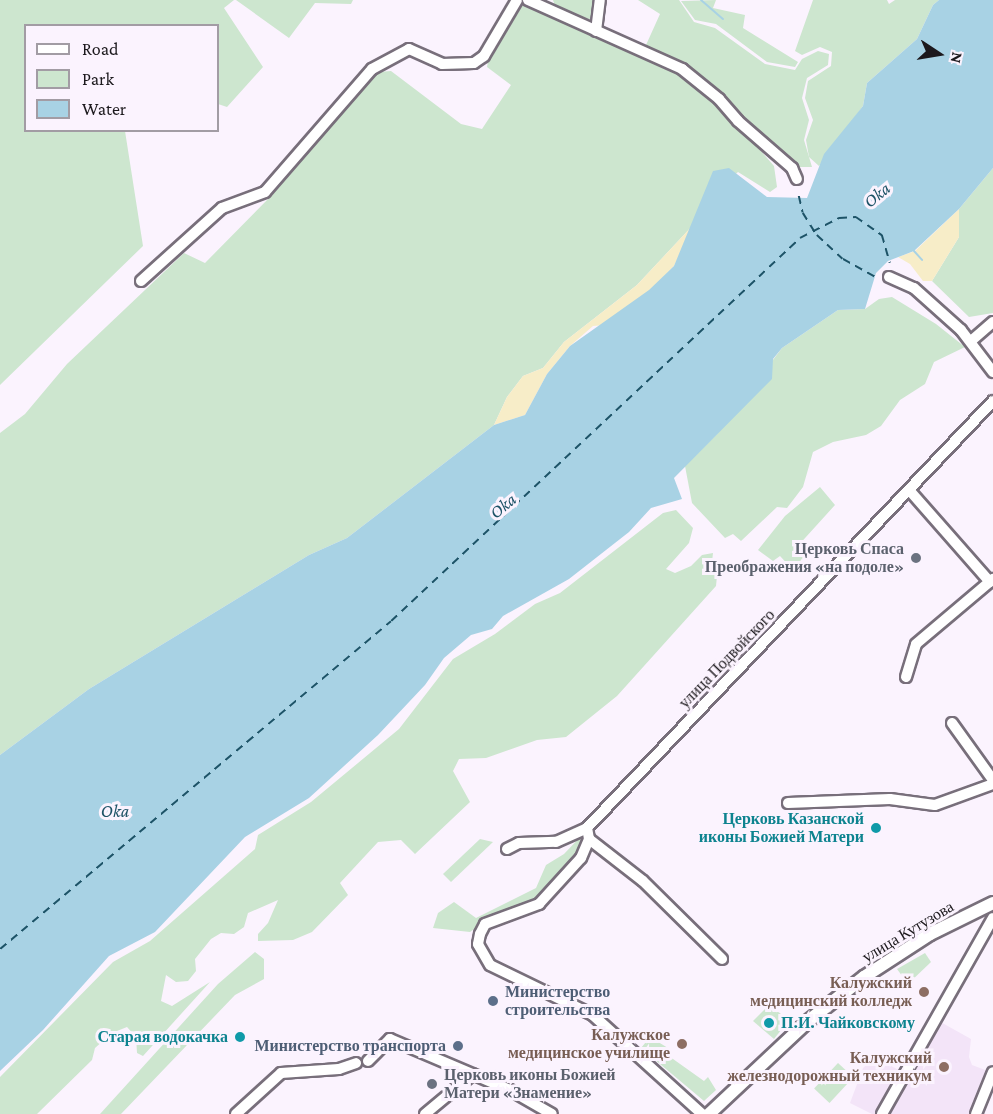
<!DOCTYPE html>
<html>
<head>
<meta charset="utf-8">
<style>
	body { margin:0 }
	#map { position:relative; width:993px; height:1114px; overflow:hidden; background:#fbf3fe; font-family:"Crimson Pro",serif }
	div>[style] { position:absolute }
	.built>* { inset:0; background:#f3e4f8 }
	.green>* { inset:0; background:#cde6cf; transform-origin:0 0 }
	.sand>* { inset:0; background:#f7edc8 }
	.water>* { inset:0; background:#a8d2e4 }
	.stream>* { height:2px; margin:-1px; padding:0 1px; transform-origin:1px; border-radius:1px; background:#a8d2e4 }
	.ferry>* { height:1.5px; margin-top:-0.75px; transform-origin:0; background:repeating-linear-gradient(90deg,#1d5367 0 8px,transparent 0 14px) }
	.roads { filter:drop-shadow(2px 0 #786f7b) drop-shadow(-2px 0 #786f7b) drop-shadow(0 2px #786f7b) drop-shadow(0 -2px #786f7b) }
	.minor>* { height:10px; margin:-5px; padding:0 5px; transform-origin:5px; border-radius:5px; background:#fff }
	.major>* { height:12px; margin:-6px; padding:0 6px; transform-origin:6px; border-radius:6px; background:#fff }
	.dots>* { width:16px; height:16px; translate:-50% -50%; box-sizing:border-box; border:3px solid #fbf3fe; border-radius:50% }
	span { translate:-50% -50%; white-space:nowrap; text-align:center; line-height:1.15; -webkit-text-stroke:6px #fbf3fe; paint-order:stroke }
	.worship-label { font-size:16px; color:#5b616d; font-weight:700 }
	.right { translate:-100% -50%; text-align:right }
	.left { translate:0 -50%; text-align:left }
	.street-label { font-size:16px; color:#1c191d }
	.culture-label { font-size:16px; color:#0d838f; font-weight:700 }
	.education-label { font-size:16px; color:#785e54; font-weight:700 }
	.service-label { font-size:16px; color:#4e5e75; font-weight:700 }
	.water-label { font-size:18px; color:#1d5367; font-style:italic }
	.legend { position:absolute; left:24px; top:24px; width:195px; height:108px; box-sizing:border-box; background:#fbf3fe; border:2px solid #a29ca4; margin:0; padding:8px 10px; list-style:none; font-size:18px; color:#1c191d }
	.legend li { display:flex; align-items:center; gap:12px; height:30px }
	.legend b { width:30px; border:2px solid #a29ca4 }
	.north { position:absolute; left:909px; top:24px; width:60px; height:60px; -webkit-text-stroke:4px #fbf3fe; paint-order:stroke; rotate:102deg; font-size:16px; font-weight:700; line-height:24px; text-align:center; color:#1c191d }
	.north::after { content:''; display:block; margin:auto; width:21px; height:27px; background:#1c191d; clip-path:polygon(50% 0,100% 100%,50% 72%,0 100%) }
</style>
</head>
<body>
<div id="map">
	<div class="built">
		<div style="clip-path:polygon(937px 1020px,971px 1039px,969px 1057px,972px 1065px,988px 1071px,971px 1114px,872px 1114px,850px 1103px,863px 1068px,875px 1057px,906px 1074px)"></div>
	</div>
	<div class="green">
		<div style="clip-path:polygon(0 0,234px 0,224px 8px,263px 67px,227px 107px,218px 104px,218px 26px,26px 26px,26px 130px,125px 131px,143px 246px,0 385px)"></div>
		<div style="clip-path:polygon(236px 0,353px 0,351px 4px,315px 3px,289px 38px)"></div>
		<div style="clip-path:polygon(553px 0,595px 0,593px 15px,590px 19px,580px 18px,555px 6px)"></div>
		<div style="clip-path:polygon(638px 0,679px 0,694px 22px,715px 28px,765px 64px,795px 70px,802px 59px,818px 51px,829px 54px,828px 65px,807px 78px,802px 98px,809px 120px,804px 140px,812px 167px,798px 167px,744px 121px,710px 83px,646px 45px,660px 14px)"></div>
		<div style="clip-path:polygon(716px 0,713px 8px,745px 15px,743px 28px,798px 62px,795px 67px,767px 62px,716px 24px,695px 20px,681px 1px)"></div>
		<div style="clip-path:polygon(813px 0,887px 0,889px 4px,895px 0,939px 0,933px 5px,917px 39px,867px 83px,863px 106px,819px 166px,809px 157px,806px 140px,813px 120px,805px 98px,808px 81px,831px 66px,832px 52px,820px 47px,802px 55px,795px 51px)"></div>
		<div style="clip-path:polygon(524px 5px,682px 75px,728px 113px,774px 166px,777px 187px,770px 192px,738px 172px,702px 204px,695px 223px,637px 285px,564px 342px,543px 368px,523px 376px,507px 397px,494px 425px,347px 538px,309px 555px,89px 689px,0 755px,0 433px,25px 414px,67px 364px,184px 253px,205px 263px,269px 198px,360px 86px,378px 72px,391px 71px,461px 124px,482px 129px,511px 85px,487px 67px,489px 56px,515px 9px)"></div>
		<div style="clip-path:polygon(993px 168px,993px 313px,969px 317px,932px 281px,959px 237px,959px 209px)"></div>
		<div style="clip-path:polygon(892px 297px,936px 324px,965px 347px,934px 362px,925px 384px,900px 400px,881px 426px,866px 435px,833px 442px,813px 452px,803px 487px,787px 508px,777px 507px,741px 541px,733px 534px,725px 538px,692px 503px,685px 466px,716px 435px,782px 348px,838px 310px,865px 309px,879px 299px)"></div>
		<div style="clip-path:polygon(820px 487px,835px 505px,796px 548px,805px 557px,793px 570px,780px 556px,773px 561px,758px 550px,785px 516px)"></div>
		<div style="clip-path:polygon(676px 510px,693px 528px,689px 543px,666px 569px,675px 573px,691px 566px,702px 555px,713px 553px,711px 571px,717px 576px,716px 586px,617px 696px,566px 737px,537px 740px,486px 758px,459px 759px,453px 771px,470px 802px,415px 854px,401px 840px,378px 842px,340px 883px,348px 895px,312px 932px,293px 940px,258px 941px,258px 934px,268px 923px,278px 900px,248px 913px,244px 927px,234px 934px,221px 933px,211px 939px,195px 959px,196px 971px,188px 981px,176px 982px,166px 975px,161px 1001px,172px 1006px,210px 982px,143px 1056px,137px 1053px,136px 1037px,127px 1027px,112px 1033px,95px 1048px,92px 1060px,37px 1114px,0 1114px,0 1077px,113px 962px,150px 941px,255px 849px,258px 835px,311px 802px,399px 729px,453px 659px,495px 634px,535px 604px,560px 593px,663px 513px)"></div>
		<div style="clip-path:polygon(585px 832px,579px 856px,537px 898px,485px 921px,470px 932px,433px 928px,438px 913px,454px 902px,476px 918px,536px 888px,546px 865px,564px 854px)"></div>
		<div style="clip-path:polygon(480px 839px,493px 842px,451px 882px,443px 874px)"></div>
		<div style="clip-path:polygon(255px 952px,264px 959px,264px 979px,235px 995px,121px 1114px,100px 1114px,218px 984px)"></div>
		<div style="clip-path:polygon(925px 953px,931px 962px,908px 984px,897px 969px)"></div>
		<div style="clip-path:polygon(769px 1005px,789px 1020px,774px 1039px,753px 1021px)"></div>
		<div style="clip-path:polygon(650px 1037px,668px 1048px,666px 1054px,704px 1081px,708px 1077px,716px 1090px,704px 1101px,641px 1048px)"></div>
		<div style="left:838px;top:1063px;width:21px;height:35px;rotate:43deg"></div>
	</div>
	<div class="sand">
		<div style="clip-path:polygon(959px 209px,959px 237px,932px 281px,923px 281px,910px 264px,898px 257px,915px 251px)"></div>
		<div style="clip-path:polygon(695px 223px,674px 266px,618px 324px,593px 326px,570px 346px,547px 374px,525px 415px,494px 425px,507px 397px,523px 376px,543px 368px,564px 342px,637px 285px)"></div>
	</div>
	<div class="water">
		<div style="clip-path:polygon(939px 0,993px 0,993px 168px,959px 209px,914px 251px,888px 261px,876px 273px,865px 309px,838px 310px,782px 348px,773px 359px,772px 379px,674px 478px,682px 499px,651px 508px,629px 532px,569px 579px,503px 616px,492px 629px,471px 635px,444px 658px,425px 685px,378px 735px,309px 798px,245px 837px,155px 932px,109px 956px,43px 1030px,0 1071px,0 755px,89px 689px,309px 555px,347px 538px,494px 425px,525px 415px,547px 374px,570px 346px,649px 290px,674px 266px,713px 171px,729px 168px,767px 197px,807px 198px,824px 154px,863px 106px,867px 83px,917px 39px,933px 5px)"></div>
	</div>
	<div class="stream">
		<div style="left:701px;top:0;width:29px;rotate:41deg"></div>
		<div style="left:914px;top:251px;width:12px;rotate:48deg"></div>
	</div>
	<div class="ferry">
		<div style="left:799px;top:196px;width:17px;rotate:77deg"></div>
		<div style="left:803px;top:213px;width:26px;rotate:58deg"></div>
		<div style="left:817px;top:235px;width:35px;rotate:43deg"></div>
		<div style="left:843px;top:259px;width:37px;rotate:29deg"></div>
		<div style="left:0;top:949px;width:510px;rotate:-39.99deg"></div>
		<div style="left:391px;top:621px;width:560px;rotate:-43.12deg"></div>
		<div style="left:800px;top:238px;width:44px;rotate:-27.1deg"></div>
		<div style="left:839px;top:218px;width:17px;rotate:-3deg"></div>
		<div style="left:856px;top:217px;width:32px;rotate:35deg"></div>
		<div style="left:882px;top:235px;width:29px;rotate:74deg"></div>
	</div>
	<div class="roads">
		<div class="minor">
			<div style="left:528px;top:0;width:169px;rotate:24.1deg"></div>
			<div style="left:682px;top:69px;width:48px;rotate:39deg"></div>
			<div style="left:719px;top:99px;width:29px;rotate:49deg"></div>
			<div style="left:738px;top:121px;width:72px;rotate:41deg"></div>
			<div style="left:792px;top:168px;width:12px;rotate:66deg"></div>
			<div style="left:596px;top:31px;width:31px;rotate:-83deg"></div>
			<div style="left:889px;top:277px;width:27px;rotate:24deg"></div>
			<div style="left:914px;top:288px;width:63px;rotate:41.8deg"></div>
			<div style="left:961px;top:330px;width:53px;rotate:52.7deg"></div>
			<div style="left:141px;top:281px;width:109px;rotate:-42deg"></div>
			<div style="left:222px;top:208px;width:46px;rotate:-20.4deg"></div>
			<div style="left:265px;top:192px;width:163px;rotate:-49deg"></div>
			<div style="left:372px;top:69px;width:42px;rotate:-28.4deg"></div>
			<div style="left:409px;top:49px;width:36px;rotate:24deg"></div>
			<div style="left:442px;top:64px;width:32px;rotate:-2deg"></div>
			<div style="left:474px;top:63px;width:12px;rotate:-35deg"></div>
			<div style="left:484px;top:56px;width:65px;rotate:-59.5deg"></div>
			<div style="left:971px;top:341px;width:29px;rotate:-41deg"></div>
			<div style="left:910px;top:491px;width:121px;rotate:48.7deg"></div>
			<div style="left:906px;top:677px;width:34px;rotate:-73deg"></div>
			<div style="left:916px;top:644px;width:101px;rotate:-40.2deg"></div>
			<div style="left:952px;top:723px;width:70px;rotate:54.3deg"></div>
			<div style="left:788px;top:803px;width:102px;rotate:-2.2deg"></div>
			<div style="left:890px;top:799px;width:45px;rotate:7.6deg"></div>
			<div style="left:935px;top:805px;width:62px;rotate:-19.9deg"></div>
			<div style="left:589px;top:839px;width:68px;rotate:37.9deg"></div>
			<div style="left:643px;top:881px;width:111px;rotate:44.6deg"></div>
			<div style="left:507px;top:849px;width:13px;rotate:-27deg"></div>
			<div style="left:519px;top:843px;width:37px;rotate:-2deg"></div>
			<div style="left:556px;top:842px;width:34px;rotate:-24deg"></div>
			<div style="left:368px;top:1061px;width:31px;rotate:-45deg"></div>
			<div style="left:390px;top:1039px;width:130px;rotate:23deg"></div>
			<div style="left:510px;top:1090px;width:48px;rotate:29.7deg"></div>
			<div style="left:236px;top:1114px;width:61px;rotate:-42.3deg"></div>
			<div style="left:281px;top:1073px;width:58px;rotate:-3.9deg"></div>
			<div style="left:339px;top:1069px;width:18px;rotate:-19deg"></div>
			<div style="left:425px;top:1114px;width:62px;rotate:-39.8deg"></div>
			<div style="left:702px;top:1114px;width:147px;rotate:-137.8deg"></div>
			<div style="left:593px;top:1015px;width:114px;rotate:-154.1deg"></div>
			<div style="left:490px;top:965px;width:24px;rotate:-120deg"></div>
			<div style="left:478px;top:944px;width:10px;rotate:-79deg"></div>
			<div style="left:480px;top:934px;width:11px;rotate:-63deg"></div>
			<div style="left:485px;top:924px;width:58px;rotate:-20.3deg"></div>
			<div style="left:539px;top:904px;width:62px;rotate:-47.6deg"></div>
			<div style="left:581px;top:858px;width:21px;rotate:-67deg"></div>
			<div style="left:589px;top:839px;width:11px;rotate:-100deg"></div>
			<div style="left:587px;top:828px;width:589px;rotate:-46.44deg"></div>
			<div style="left:882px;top:1114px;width:225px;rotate:-60.5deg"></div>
			<div style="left:976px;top:1114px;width:45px;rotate:-68deg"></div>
		</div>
		<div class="major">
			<div style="left:709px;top:1114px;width:134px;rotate:-43.2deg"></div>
			<div style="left:807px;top:1022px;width:73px;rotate:-38.3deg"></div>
			<div style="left:864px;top:977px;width:79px;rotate:-33.1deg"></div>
			<div style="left:930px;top:934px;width:70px;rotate:-26.2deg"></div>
		</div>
	</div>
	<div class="dots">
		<div style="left:916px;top:558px;background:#6b7280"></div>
		<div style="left:876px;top:828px;background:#0f9aa8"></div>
		<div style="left:924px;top:992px;background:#8d6e63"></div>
		<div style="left:493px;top:1001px;background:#5c6f8a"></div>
		<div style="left:769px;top:1023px;background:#0f9aa8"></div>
		<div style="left:240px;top:1037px;background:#0f9aa8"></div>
		<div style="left:682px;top:1044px;background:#8d6e63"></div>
		<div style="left:458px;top:1046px;background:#5c6f8a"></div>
		<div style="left:944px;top:1067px;background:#8d6e63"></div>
		<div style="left:432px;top:1084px;background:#6b7280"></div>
	</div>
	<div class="worship-label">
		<span class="right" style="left:904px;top:558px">Церковь Спаса<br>Преображения «на подоле»</span>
		<span class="left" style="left:444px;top:1084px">Церковь иконы Божией<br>Матери «Знамение»</span>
	</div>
	<div class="street-label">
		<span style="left:727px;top:659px;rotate:-46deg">улица Подвойского</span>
		<span style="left:908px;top:932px;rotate:-31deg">улица Кутузова</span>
	</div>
	<div class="culture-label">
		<span class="right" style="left:864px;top:828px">Церковь Казанской<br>иконы Божией Матери</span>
		<span class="left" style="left:781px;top:1023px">П.И. Чайковскому</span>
		<span class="right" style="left:228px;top:1037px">Старая водокачка</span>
	</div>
	<div class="education-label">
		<span class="right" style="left:912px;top:992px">Калужский<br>медицинский колледж</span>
		<span class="right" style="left:670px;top:1044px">Калужское<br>медицинское училище</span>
		<span class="right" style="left:932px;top:1067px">Калужский<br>железнодорожный техникум</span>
	</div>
	<div class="service-label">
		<span class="left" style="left:505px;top:1001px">Министерство<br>строительства</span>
		<span class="right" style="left:446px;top:1046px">Министерство транспорта</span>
	</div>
	<div class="water-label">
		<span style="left:877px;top:195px;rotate:-40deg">Oka</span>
		<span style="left:503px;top:506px;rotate:-40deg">Oka</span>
		<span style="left:115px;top:811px">Oka</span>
	</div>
	<ul class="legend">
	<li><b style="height:8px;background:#fff"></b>Road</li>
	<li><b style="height:16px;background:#cde6cf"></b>Park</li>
	<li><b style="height:16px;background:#a8d2e4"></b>Water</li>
	</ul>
	<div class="north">N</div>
</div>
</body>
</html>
